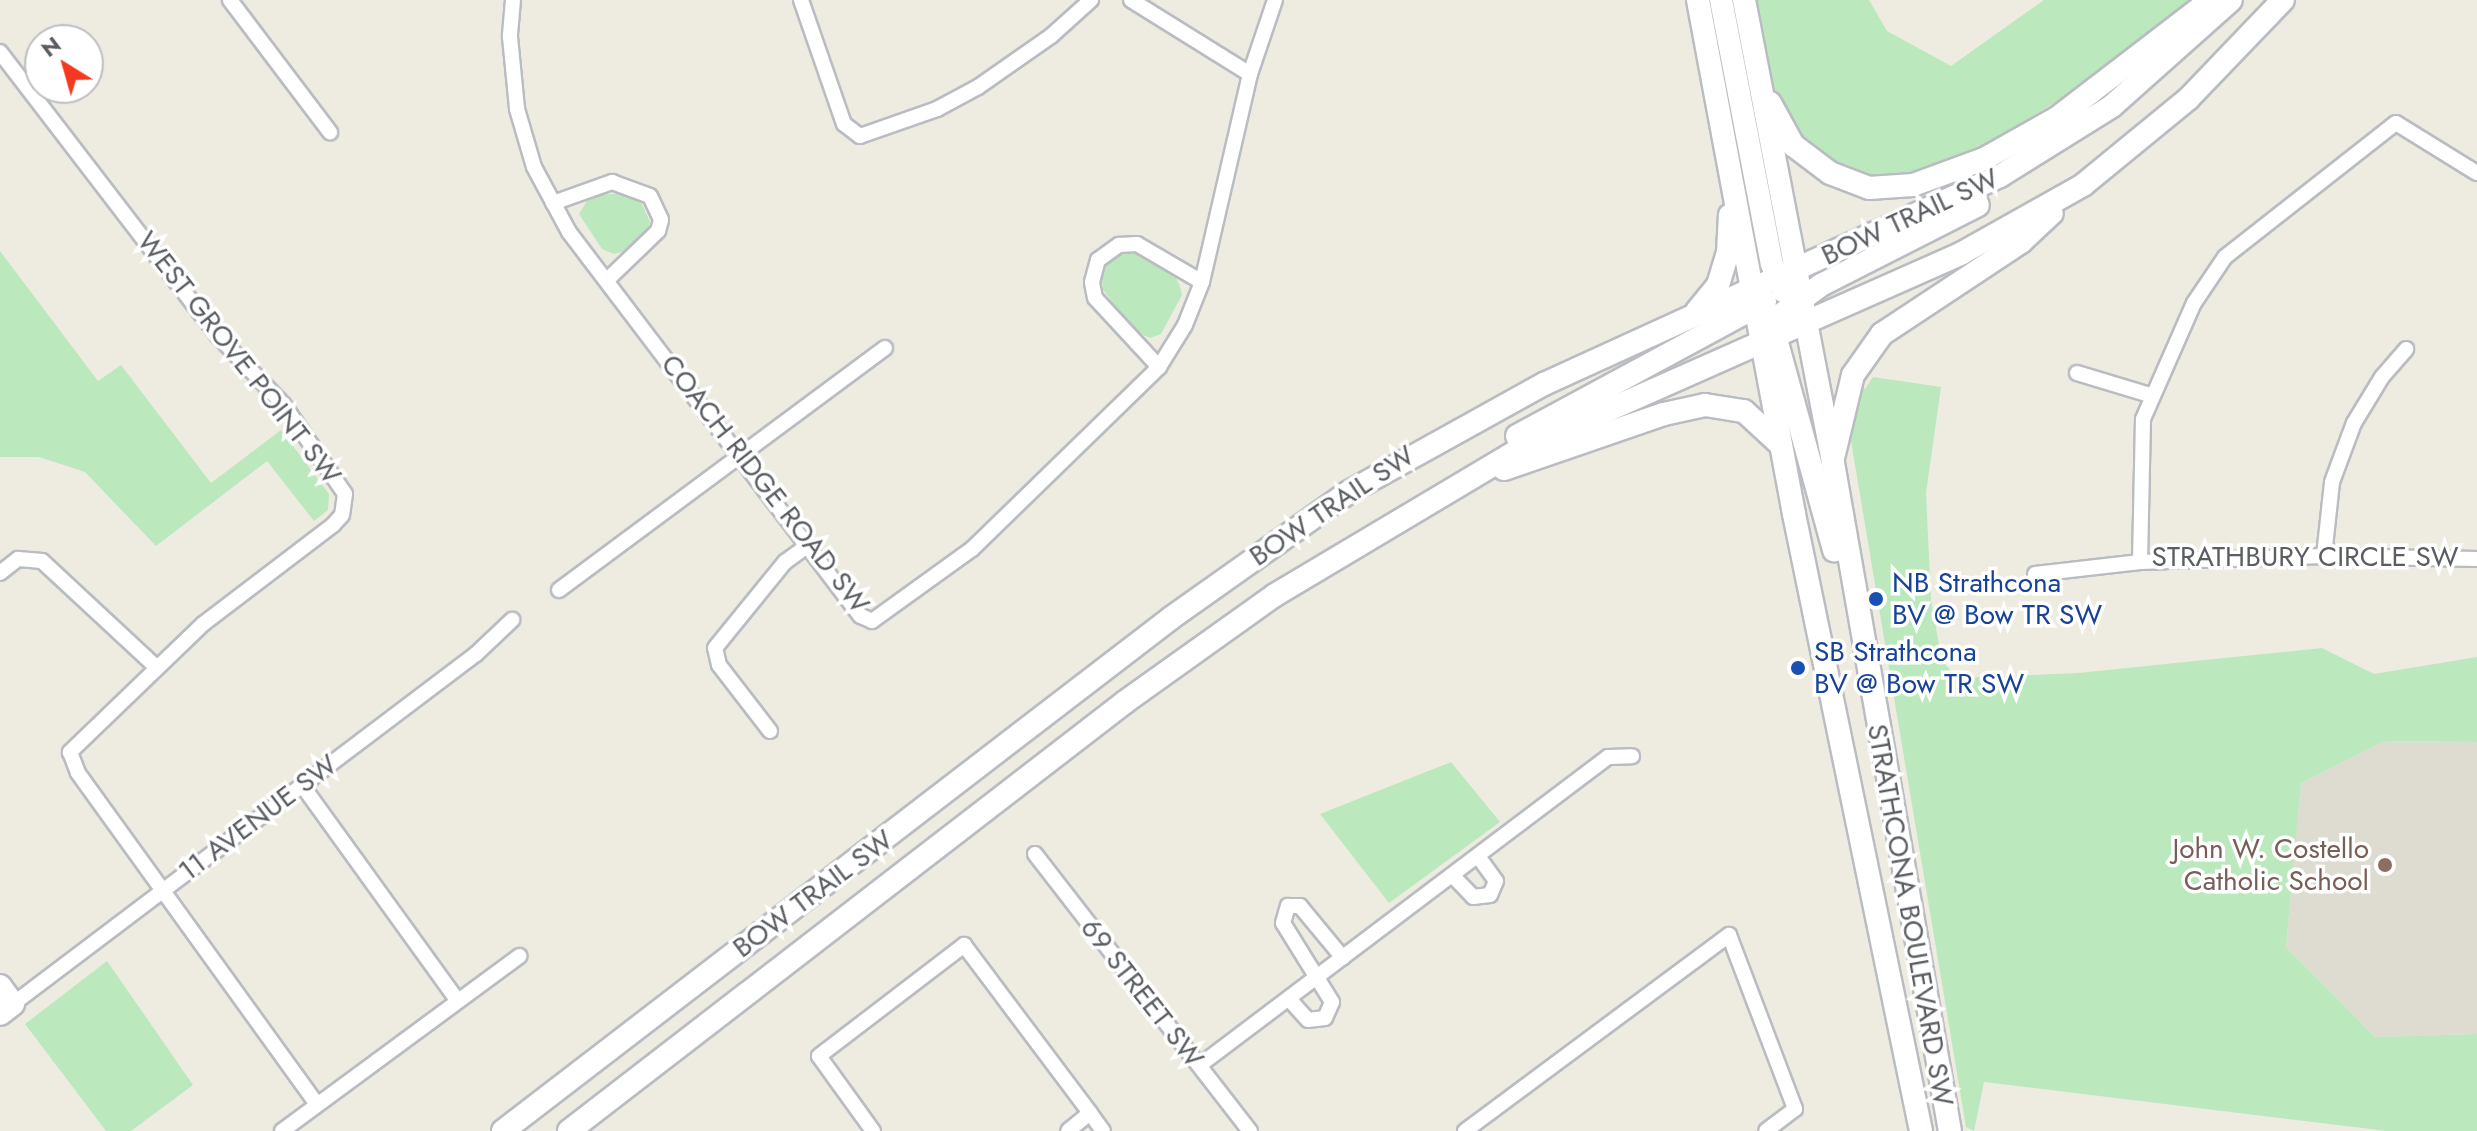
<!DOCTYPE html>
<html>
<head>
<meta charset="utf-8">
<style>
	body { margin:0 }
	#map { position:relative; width:2477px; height:1131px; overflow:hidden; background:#eeece1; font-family:Jost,sans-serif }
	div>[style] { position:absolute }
	.education>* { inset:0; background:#dedbd0 }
	.green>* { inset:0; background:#bbe8bd }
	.roads { filter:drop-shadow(2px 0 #b9bcc1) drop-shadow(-2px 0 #b9bcc1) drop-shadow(0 2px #b9bcc1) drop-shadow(0 -2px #b9bcc1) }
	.street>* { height:14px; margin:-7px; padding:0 7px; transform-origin:7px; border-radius:7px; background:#fff }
	.secondary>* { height:22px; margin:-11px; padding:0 11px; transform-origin:11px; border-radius:11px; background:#fff }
	.dots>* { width:22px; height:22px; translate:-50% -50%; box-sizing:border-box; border:4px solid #fff; border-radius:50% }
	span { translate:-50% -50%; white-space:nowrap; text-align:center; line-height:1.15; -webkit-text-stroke:7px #fff; paint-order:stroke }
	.street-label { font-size:28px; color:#5a5e63 }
	.transit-label { font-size:28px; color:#164399 }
	.left { translate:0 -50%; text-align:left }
	.education-label { font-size:28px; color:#785e54 }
	.right { translate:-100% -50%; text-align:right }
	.north { position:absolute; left:24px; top:24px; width:80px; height:80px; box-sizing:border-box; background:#fff; border:2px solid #bdbfc1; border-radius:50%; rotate:323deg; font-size:22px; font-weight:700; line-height:32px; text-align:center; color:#5a5e63 }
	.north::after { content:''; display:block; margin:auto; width:28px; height:36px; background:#f53920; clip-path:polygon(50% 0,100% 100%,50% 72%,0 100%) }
</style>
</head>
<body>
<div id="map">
	<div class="education">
		<div style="clip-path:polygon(2384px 741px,2477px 742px,2477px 1034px,2375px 1037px,2286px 947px,2301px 783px)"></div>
	</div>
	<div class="green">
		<div style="clip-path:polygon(1756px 0,1869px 0,1887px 31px,1951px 66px,2044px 0,2190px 0,2090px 81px,1963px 158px,1914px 177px,1854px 178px,1809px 155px,1775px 95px)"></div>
		<div style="clip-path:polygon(621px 193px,640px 200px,650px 222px,646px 236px,633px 249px,614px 254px,602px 249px,579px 214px,590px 196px)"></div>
		<div style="clip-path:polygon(0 251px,98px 381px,121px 365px,211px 483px,281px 430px,329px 494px,328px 510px,314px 521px,267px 461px,156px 546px,85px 472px,39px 457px,0 457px)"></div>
		<div style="clip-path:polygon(1118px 252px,1136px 254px,1175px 276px,1180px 286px,1182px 295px,1161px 334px,1150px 338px,1136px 332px,1103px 290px,1101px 270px)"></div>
		<div style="clip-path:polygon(1873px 377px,1941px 387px,1926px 493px,1931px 600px,1942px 661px,1957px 678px,2078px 673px,2322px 648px,2374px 674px,2477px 657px,2477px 742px,2384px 741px,2301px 783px,2286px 947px,2375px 1037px,2477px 1034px,2477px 1131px,2387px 1131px,1984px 1082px,1974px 1131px,1966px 1127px,1851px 441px,1860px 387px,1865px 389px)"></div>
		<div style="clip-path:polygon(1451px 762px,1500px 822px,1389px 903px,1320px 814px)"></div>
		<div style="clip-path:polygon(107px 961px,193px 1085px,131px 1131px,106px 1131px,25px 1024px)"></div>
	</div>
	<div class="roads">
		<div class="street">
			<div style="left:230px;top:0;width:166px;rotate:52.9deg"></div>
			<div style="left:513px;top:0;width:37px;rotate:95deg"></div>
			<div style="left:510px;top:37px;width:72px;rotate:84.4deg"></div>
			<div style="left:517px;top:109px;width:60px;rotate:73.7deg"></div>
			<div style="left:534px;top:167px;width:74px;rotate:61.7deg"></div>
			<div style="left:569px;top:232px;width:482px;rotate:52.8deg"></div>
			<div style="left:861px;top:616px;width:12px;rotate:24deg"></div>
			<div style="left:872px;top:621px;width:123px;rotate:-35.8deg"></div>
			<div style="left:972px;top:549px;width:261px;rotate:-44.2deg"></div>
			<div style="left:1159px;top:367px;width:49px;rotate:-58.2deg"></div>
			<div style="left:1185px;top:325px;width:46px;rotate:-68.4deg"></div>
			<div style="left:1202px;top:282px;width:213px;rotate:-77deg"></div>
			<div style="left:1250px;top:74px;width:78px;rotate:-71.3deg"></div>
			<div style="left:801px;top:0;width:131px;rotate:70.9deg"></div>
			<div style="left:844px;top:124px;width:20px;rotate:37deg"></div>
			<div style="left:860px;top:136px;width:82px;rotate:-19.3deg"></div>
			<div style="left:937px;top:109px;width:47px;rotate:-28.2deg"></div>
			<div style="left:978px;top:87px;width:89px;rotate:-34.9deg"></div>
			<div style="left:1051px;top:36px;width:54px;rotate:-42deg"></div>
			<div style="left:1131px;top:0;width:140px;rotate:31.9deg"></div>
			<div style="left:0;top:52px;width:359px;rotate:52.5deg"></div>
			<div style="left:219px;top:337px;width:93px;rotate:46.3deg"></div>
			<div style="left:283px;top:404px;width:109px;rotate:55.4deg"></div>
			<div style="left:345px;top:494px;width:21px;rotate:98deg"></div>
			<div style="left:342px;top:515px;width:13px;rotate:132deg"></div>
			<div style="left:333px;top:525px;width:163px;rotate:142.7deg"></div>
			<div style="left:203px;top:624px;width:185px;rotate:136.1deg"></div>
			<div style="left:70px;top:752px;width:22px;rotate:69deg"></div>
			<div style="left:78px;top:773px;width:408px;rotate:54.2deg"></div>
			<div style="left:553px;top:203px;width:63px;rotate:-19.6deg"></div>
			<div style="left:612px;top:182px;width:40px;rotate:20.2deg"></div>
			<div style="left:650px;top:196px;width:26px;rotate:65deg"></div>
			<div style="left:661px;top:220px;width:11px;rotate:105deg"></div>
			<div style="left:658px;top:231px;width:71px;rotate:136.1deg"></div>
			<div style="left:1159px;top:367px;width:94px;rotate:-132.8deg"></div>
			<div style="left:1095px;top:298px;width:16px;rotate:-101deg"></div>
			<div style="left:1092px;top:282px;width:23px;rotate:-75deg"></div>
			<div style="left:1098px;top:260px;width:26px;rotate:-36deg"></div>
			<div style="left:1119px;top:245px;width:18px;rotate:-3deg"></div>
			<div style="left:1137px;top:244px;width:75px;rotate:30.3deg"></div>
			<div style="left:2077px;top:373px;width:76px;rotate:16.8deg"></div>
			<div style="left:2324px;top:556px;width:74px;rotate:-83.8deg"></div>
			<div style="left:2332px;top:482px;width:63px;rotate:-69.6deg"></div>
			<div style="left:2354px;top:423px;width:54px;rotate:-58.7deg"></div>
			<div style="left:2382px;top:377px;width:37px;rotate:-49deg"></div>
			<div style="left:2140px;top:562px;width:143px;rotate:-88.8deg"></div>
			<div style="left:2143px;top:419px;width:127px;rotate:-66.3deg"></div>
			<div style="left:2194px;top:303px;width:55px;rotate:-56deg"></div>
			<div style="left:2225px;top:257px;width:217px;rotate:-38.1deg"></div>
			<div style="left:2396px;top:123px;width:95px;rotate:31.7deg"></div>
			<div style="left:0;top:573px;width:23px;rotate:-38deg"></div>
			<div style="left:18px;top:559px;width:24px;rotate:5deg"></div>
			<div style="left:42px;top:561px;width:156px;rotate:42.9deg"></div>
			<div style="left:2035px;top:574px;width:106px;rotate:-6.5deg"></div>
			<div style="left:2140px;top:562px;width:184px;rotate:-1.9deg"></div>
			<div style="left:2324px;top:556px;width:153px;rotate:1.1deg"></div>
			<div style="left:559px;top:590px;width:406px;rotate:-36.6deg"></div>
			<div style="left:770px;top:731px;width:83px;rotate:-127.7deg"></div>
			<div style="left:719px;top:665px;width:17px;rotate:-103deg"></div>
			<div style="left:715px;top:648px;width:111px;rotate:-50.9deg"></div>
			<div style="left:785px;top:562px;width:27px;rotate:-36deg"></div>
			<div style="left:302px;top:785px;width:265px;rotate:54.2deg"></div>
			<div style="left:1035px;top:854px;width:351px;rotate:52.2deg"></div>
			<div style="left:1453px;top:876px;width:29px;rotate:46deg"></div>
			<div style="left:1473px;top:897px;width:17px;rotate:-7deg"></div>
			<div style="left:1490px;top:895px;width:15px;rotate:-67deg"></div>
			<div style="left:1496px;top:881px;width:31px;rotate:-126deg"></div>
			<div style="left:1289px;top:999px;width:28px;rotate:48deg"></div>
			<div style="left:1308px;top:1020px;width:17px;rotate:-7deg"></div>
			<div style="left:1325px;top:1018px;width:17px;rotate:-66deg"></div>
			<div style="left:1332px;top:1002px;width:93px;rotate:-121.8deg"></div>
			<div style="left:1283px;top:923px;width:18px;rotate:-74deg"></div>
			<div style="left:1288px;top:906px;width:12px"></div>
			<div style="left:1300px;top:906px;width:67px;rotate:50.4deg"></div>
			<div style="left:13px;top:1004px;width:580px;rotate:-37.09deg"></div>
			<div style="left:476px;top:654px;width:50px;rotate:-43.4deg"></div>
			<div style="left:1200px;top:1065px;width:511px;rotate:-37.05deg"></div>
			<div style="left:1608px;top:757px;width:24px;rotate:-2deg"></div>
			<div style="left:1090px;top:1113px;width:22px;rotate:54deg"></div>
			<div style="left:282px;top:1131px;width:295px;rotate:-36.4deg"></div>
			<div style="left:873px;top:1131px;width:92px;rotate:-125.8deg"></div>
			<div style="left:819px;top:1056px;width:183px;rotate:-37.4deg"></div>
			<div style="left:964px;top:945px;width:210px;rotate:53.1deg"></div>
			<div style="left:1090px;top:1113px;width:28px;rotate:141deg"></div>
			<div style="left:1465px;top:1131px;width:329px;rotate:-36.6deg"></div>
			<div style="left:1729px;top:935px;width:186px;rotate:69.2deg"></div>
			<div style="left:1795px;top:1109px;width:36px;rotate:143deg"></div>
		</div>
		<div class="secondary">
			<div style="left:1698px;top:0;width:523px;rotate:79.42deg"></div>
			<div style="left:1794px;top:514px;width:630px;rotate:78.37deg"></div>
			<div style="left:1721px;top:0;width:269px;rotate:79.1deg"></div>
			<div style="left:1772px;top:264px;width:29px;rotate:68deg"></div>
			<div style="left:1744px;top:0;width:471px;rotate:79.1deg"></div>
			<div style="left:1833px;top:463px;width:678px;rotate:80.07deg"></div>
			<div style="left:1770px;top:103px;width:48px;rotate:61.3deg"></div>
			<div style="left:1793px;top:145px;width:46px;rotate:37.1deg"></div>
			<div style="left:1830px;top:173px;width:42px;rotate:21deg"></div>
			<div style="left:1869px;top:188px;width:44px;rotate:-3.9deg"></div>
			<div style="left:1913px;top:185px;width:76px;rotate:-20.1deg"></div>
			<div style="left:1984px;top:159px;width:84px;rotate:-29.3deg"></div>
			<div style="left:2057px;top:118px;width:194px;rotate:-37.5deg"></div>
			<div style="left:1697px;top:311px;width:33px;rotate:-51deg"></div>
			<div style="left:1718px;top:285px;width:34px;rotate:-73deg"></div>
			<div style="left:1728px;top:252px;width:37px;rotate:-87deg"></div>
			<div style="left:1771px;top:321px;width:238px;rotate:74.6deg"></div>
			<div style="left:1764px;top:336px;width:16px;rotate:-63deg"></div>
			<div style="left:1771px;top:322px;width:62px;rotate:-36.5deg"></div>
			<div style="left:1821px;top:285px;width:176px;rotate:-27deg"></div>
			<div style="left:1517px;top:436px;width:282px;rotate:-28.4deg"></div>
			<div style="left:1834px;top:454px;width:81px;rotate:-76.5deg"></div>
			<div style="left:1853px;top:375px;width:50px;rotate:-54.7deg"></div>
			<div style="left:1882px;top:334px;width:167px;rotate:-33.5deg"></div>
			<div style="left:2021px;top:242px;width:42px;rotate:-43.1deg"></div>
			<div style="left:1504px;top:469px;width:169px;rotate:-19deg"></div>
			<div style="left:1664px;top:414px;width:42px;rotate:-12.4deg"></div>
			<div style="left:1705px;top:405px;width:39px;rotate:9deg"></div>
			<div style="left:1744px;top:411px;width:50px;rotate:42.6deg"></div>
			<div style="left:0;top:986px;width:22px;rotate:54deg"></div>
			<div style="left:13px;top:1004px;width:16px;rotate:142deg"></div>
			<div style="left:503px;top:1131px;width:842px;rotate:-37.52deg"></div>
			<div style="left:1171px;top:618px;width:218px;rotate:-35.3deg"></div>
			<div style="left:1349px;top:492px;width:223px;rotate:-29deg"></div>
			<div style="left:1544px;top:384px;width:501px;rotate:-24.52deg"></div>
			<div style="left:2000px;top:176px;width:132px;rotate:-32deg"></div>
			<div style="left:2112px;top:106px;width:159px;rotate:-41.7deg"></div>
			<div style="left:569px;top:1131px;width:702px;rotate:-37.65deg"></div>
			<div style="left:1125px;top:702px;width:184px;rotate:-35.5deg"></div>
			<div style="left:1275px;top:595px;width:283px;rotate:-30.8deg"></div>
			<div style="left:1518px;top:450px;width:486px;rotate:-23.9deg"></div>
			<div style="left:1962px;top:253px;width:139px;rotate:-29.3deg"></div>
			<div style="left:2083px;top:185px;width:136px;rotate:-39.3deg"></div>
			<div style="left:2188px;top:99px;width:137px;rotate:-46.2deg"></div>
		</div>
	</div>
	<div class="dots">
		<div style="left:1876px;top:599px;background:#1a4fb4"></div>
		<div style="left:1798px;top:668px;background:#1a4fb4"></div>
		<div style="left:2385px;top:865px;background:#8d6e63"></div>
	</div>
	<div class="street-label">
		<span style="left:1910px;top:217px;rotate:-25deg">BOW TRAIL SW</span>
		<span style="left:239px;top:358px;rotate:52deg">WEST GROVE POINT SW</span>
		<span style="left:765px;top:484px;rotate:52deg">COACH RIDGE ROAD SW</span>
		<span style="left:1332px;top:506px;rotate:-34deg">BOW TRAIL SW</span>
		<span style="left:2305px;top:557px">STRATHBURY CIRCLE SW</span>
		<span style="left:258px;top:818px;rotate:-37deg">11 AVENUE SW</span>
		<span style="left:813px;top:894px;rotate:-37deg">BOW TRAIL SW</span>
		<span style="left:1910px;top:915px;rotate:80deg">STRATHCONA BOULEVARD SW</span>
		<span style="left:1142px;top:993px;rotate:52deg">69 STREET SW</span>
	</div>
	<div class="transit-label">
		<span class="left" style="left:1892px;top:599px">NB Strathcona<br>BV @ Bow TR SW</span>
		<span class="left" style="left:1814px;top:668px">SB Strathcona<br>BV @ Bow TR SW</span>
	</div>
	<div class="education-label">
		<span class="right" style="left:2369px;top:865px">John W. Costello<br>Catholic School</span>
	</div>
	<div class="north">N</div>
</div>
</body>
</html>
